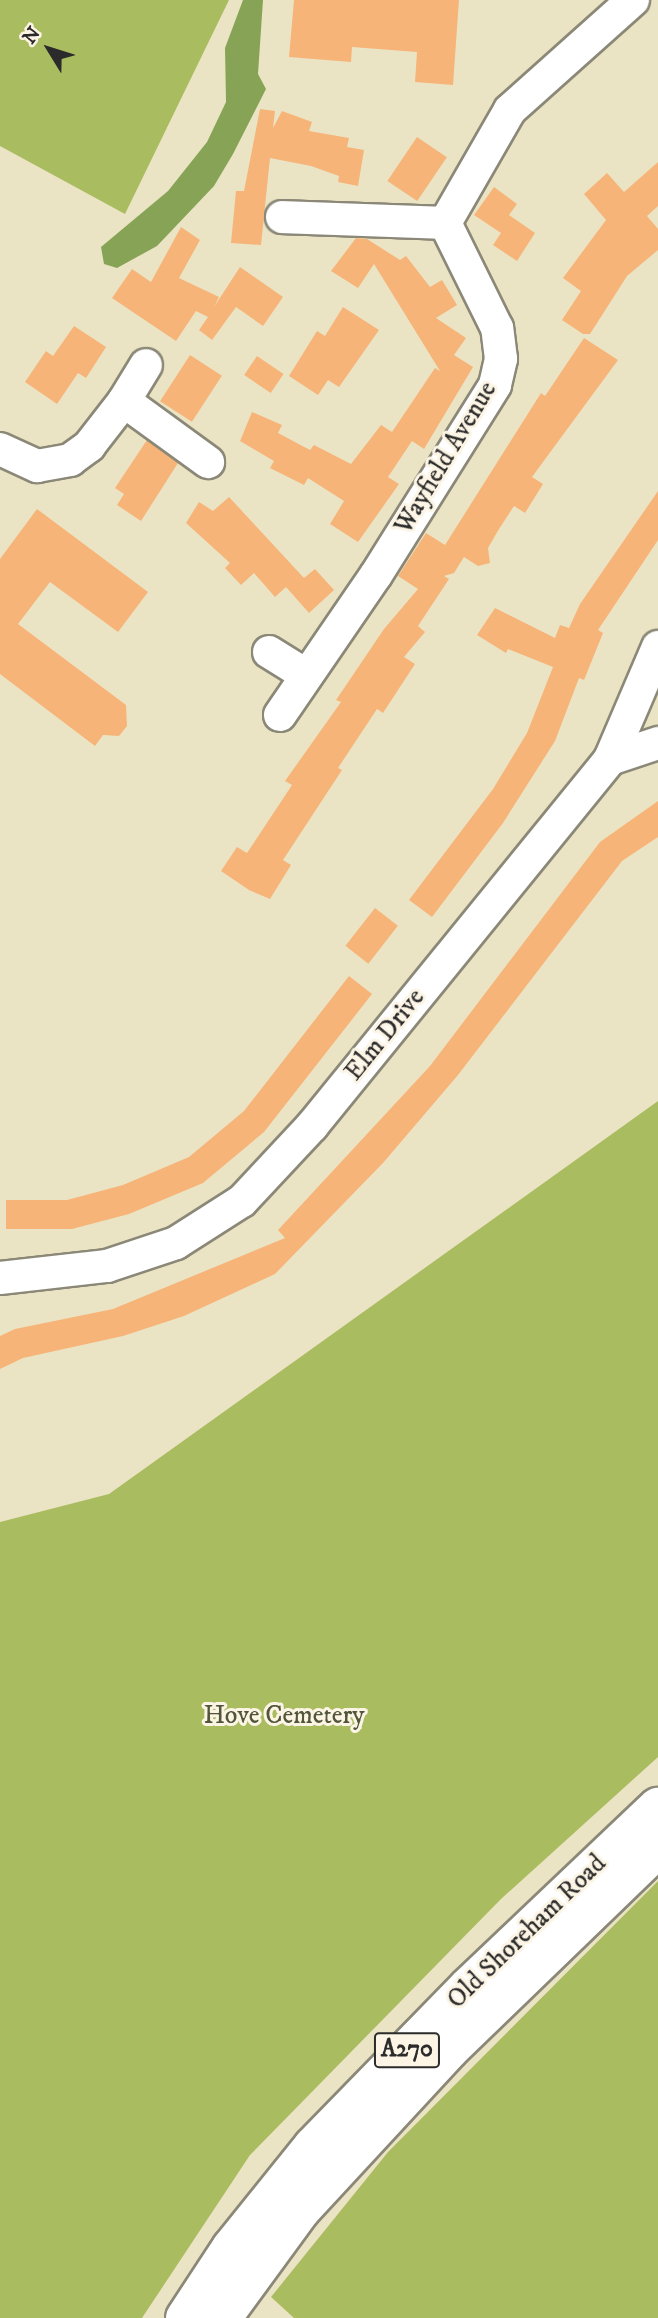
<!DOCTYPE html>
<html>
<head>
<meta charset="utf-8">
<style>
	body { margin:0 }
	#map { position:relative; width:658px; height:2318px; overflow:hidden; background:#ebe4c4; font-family:"IM FELL DW Pica",serif }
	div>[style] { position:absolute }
	.green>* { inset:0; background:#aabc60 }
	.forest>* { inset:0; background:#87a456 }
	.building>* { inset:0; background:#f6b479; transform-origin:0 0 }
	.roads { filter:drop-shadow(2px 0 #8b8878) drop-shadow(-2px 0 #8b8878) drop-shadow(0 2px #8b8878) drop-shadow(0 -2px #8b8878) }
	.minor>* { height:32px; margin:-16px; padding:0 16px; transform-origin:16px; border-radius:16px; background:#fff }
	.major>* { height:38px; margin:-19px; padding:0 19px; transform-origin:19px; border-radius:19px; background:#fff }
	span { translate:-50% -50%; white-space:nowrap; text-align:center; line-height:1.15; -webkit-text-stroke:6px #fcf5e5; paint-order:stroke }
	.shield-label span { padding:2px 5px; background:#fcf5e5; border:2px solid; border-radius:5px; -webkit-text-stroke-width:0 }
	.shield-label { font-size:24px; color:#2b2b2b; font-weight:700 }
	.street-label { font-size:26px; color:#2b2b2b }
	.park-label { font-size:26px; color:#51563b }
	.north { position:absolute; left:14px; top:14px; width:70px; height:70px; -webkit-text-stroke:5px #fcf5e5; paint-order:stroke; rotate:308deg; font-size:19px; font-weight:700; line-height:28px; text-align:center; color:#2b2b2b }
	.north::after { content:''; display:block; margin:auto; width:24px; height:32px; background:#2b2b2b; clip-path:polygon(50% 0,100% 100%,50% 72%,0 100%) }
</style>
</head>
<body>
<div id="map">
	<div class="green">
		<div style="clip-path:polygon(0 0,229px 0,125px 214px,0 146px)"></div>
		<div style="clip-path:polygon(658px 1101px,658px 1757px,501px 1899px,250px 2155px,142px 2318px,0 2318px,0 1522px,109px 1494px)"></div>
		<div style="clip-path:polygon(658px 1881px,658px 2318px,294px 2318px,271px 2297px,388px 2152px)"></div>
	</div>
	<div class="forest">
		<div style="clip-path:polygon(243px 0,263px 0,258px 74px,266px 89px,233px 154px,214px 186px,157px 246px,117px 268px,104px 264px,101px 247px,168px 191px,207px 142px,226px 102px,225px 48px)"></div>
	</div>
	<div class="building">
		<div style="clip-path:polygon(294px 0,459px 0,453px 85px,415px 82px,417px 52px,352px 47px,351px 62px,289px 57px)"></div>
		<div style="clip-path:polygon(260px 109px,275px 111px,273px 128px,282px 111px,312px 122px,309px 131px,349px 138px,347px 147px,364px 150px,358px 186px,338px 182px,339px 176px,311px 166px,270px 158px,261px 245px,231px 243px,236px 191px,244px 191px)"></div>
		<div style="left:417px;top:137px;width:36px;height:53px;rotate:34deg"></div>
		<div style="clip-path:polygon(658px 162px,658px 206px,647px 216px,658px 229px,658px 250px,627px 276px,590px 334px,583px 334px,562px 320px,581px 291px,563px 278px,606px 220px,584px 194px,607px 173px,624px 192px)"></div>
		<div style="clip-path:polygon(494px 187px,517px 204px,509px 215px,535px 233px,517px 261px,493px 245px,501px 233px,474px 215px)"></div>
		<div style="clip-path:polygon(181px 227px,200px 240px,179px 278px,219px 297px,214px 307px,240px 267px,283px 297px,263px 326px,236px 307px,212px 340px,199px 330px,208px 317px,196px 311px,176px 341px,112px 298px,132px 269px,151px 282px)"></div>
		<div style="clip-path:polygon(356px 238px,367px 239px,400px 260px,406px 256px,430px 287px,442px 280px,457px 305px,436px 318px,466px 338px,454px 355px,473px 367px,424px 449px,412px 441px,388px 477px,399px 484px,358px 542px,330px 524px,344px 501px,308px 478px,304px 485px,270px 468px,274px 461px,240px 441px,252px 412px,282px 425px,278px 433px,310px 450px,314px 445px,351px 464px,381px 425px,392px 432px,435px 368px,440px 371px,374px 264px,358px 288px,331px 271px)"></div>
		<div style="clip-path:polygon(343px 307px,379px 330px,339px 387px,328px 380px,318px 395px,289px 376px,317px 331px,325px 336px)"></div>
		<div style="clip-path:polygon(74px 326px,106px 347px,86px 378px,78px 373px,57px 404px,25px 382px,46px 351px,53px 356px)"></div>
		<div style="clip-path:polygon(584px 338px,618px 360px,532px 477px,543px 484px,525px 513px,514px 506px,499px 529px,488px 548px,490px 563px,478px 566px,464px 557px,454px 573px,444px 576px,449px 579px,418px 626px,425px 632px,404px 657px,415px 664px,383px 713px,377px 709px,338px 768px,342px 770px,283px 860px,291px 865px,270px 899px,249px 890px,221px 871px,237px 847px,247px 853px,292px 785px,285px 781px,341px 702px,336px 700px,384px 629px,418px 589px,398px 576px,426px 533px,445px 545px,541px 393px,545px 396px)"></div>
		<div style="left:190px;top:355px;width:38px;height:55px;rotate:33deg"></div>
		<div style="left:257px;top:356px;width:32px;height:23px;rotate:34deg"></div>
		<div style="clip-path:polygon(147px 440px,178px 463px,141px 521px,117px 505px,124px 494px,115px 488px)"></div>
		<div style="clip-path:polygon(658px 491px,658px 540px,598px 630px,603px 633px,584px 680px,579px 678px,555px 741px,503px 823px,432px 917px,409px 900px,493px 789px,527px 733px,553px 667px,508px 649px,506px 653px,477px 635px,495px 608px,555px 638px,560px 625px,569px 628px,580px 604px)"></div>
		<div style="clip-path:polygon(229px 497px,304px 578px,315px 569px,334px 590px,309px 613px,286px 587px,275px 597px,254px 573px,241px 585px,225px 568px,230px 563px,186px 523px,199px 502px,213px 511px)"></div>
		<div style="clip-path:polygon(37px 509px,148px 592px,118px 632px,50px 582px,18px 624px,126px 705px,127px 726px,119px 736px,103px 735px,95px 746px,0 674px,0 559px)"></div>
		<div style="clip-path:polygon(658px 801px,658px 837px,622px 861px,458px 1075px,383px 1163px,275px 1274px,184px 1316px,123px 1336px,23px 1358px,0 1369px,0 1336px,15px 1329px,113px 1309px,285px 1238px,278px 1230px,430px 1066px,600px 842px)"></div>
		<div style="left:375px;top:908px;width:29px;height:48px;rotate:38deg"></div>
		<div style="clip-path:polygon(349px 976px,372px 994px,264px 1132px,203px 1183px,129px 1214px,72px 1229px,6px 1229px,6px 1200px,67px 1200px,123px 1185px,189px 1157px,244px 1111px)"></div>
	</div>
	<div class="roads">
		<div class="minor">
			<div style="left:282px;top:217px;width:163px;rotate:2.1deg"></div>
			<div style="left:124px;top:401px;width:42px;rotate:-58.6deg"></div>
			<div style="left:0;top:449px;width:41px;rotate:24.7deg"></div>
			<div style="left:37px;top:466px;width:34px;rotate:-10deg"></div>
			<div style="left:70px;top:460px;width:24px;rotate:-36deg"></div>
			<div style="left:89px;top:446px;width:57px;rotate:-52.1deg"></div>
			<div style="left:124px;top:401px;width:104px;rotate:36deg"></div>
			<div style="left:269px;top:652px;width:44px;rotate:31.9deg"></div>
			<div style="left:280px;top:715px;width:170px;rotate:-55.6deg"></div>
			<div style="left:376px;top:575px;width:224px;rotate:-57.9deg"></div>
			<div style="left:495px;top:385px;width:27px;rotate:-77deg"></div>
			<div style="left:501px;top:359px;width:31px;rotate:-97deg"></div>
			<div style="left:497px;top:328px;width:117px;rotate:-116.3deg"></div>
			<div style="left:445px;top:223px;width:130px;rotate:-60.1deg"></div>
			<div style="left:510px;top:110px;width:165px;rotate:-41.8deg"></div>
			<div style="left:610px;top:759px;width:51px;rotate:-18.4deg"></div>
			<div style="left:0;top:1278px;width:108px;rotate:-6.4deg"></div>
			<div style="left:107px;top:1266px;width:73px;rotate:-18.4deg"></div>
			<div style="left:176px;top:1243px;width:78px;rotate:-32.5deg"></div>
			<div style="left:242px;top:1201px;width:103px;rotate:-47deg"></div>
			<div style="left:312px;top:1126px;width:473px;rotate:-50.9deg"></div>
			<div style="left:610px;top:759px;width:122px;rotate:-66.8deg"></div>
		</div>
		<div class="major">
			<div style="left:185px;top:2318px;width:84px;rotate:-56.7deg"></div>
			<div style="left:231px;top:2248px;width:131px;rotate:-51.2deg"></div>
			<div style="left:313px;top:2146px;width:222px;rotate:-45.7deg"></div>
			<div style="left:468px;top:1987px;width:262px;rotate:-43.5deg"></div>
			<div style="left:222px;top:2318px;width:134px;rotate:-53.8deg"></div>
			<div style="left:301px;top:2210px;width:218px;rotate:-47.2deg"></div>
			<div style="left:449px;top:2050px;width:291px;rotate:-44deg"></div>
		</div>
	</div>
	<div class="shield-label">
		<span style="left:407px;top:2050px">A270</span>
	</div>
	<div class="street-label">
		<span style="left:446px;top:458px;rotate:-59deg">Wayfield Avenue</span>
		<span style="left:385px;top:1035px;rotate:-51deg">Elm Drive</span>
		<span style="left:527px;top:1932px;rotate:-44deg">Old Shoreham Road</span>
	</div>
	<div class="park-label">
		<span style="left:284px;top:1716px">Hove Cemetery</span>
	</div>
	<div class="north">N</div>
</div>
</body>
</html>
